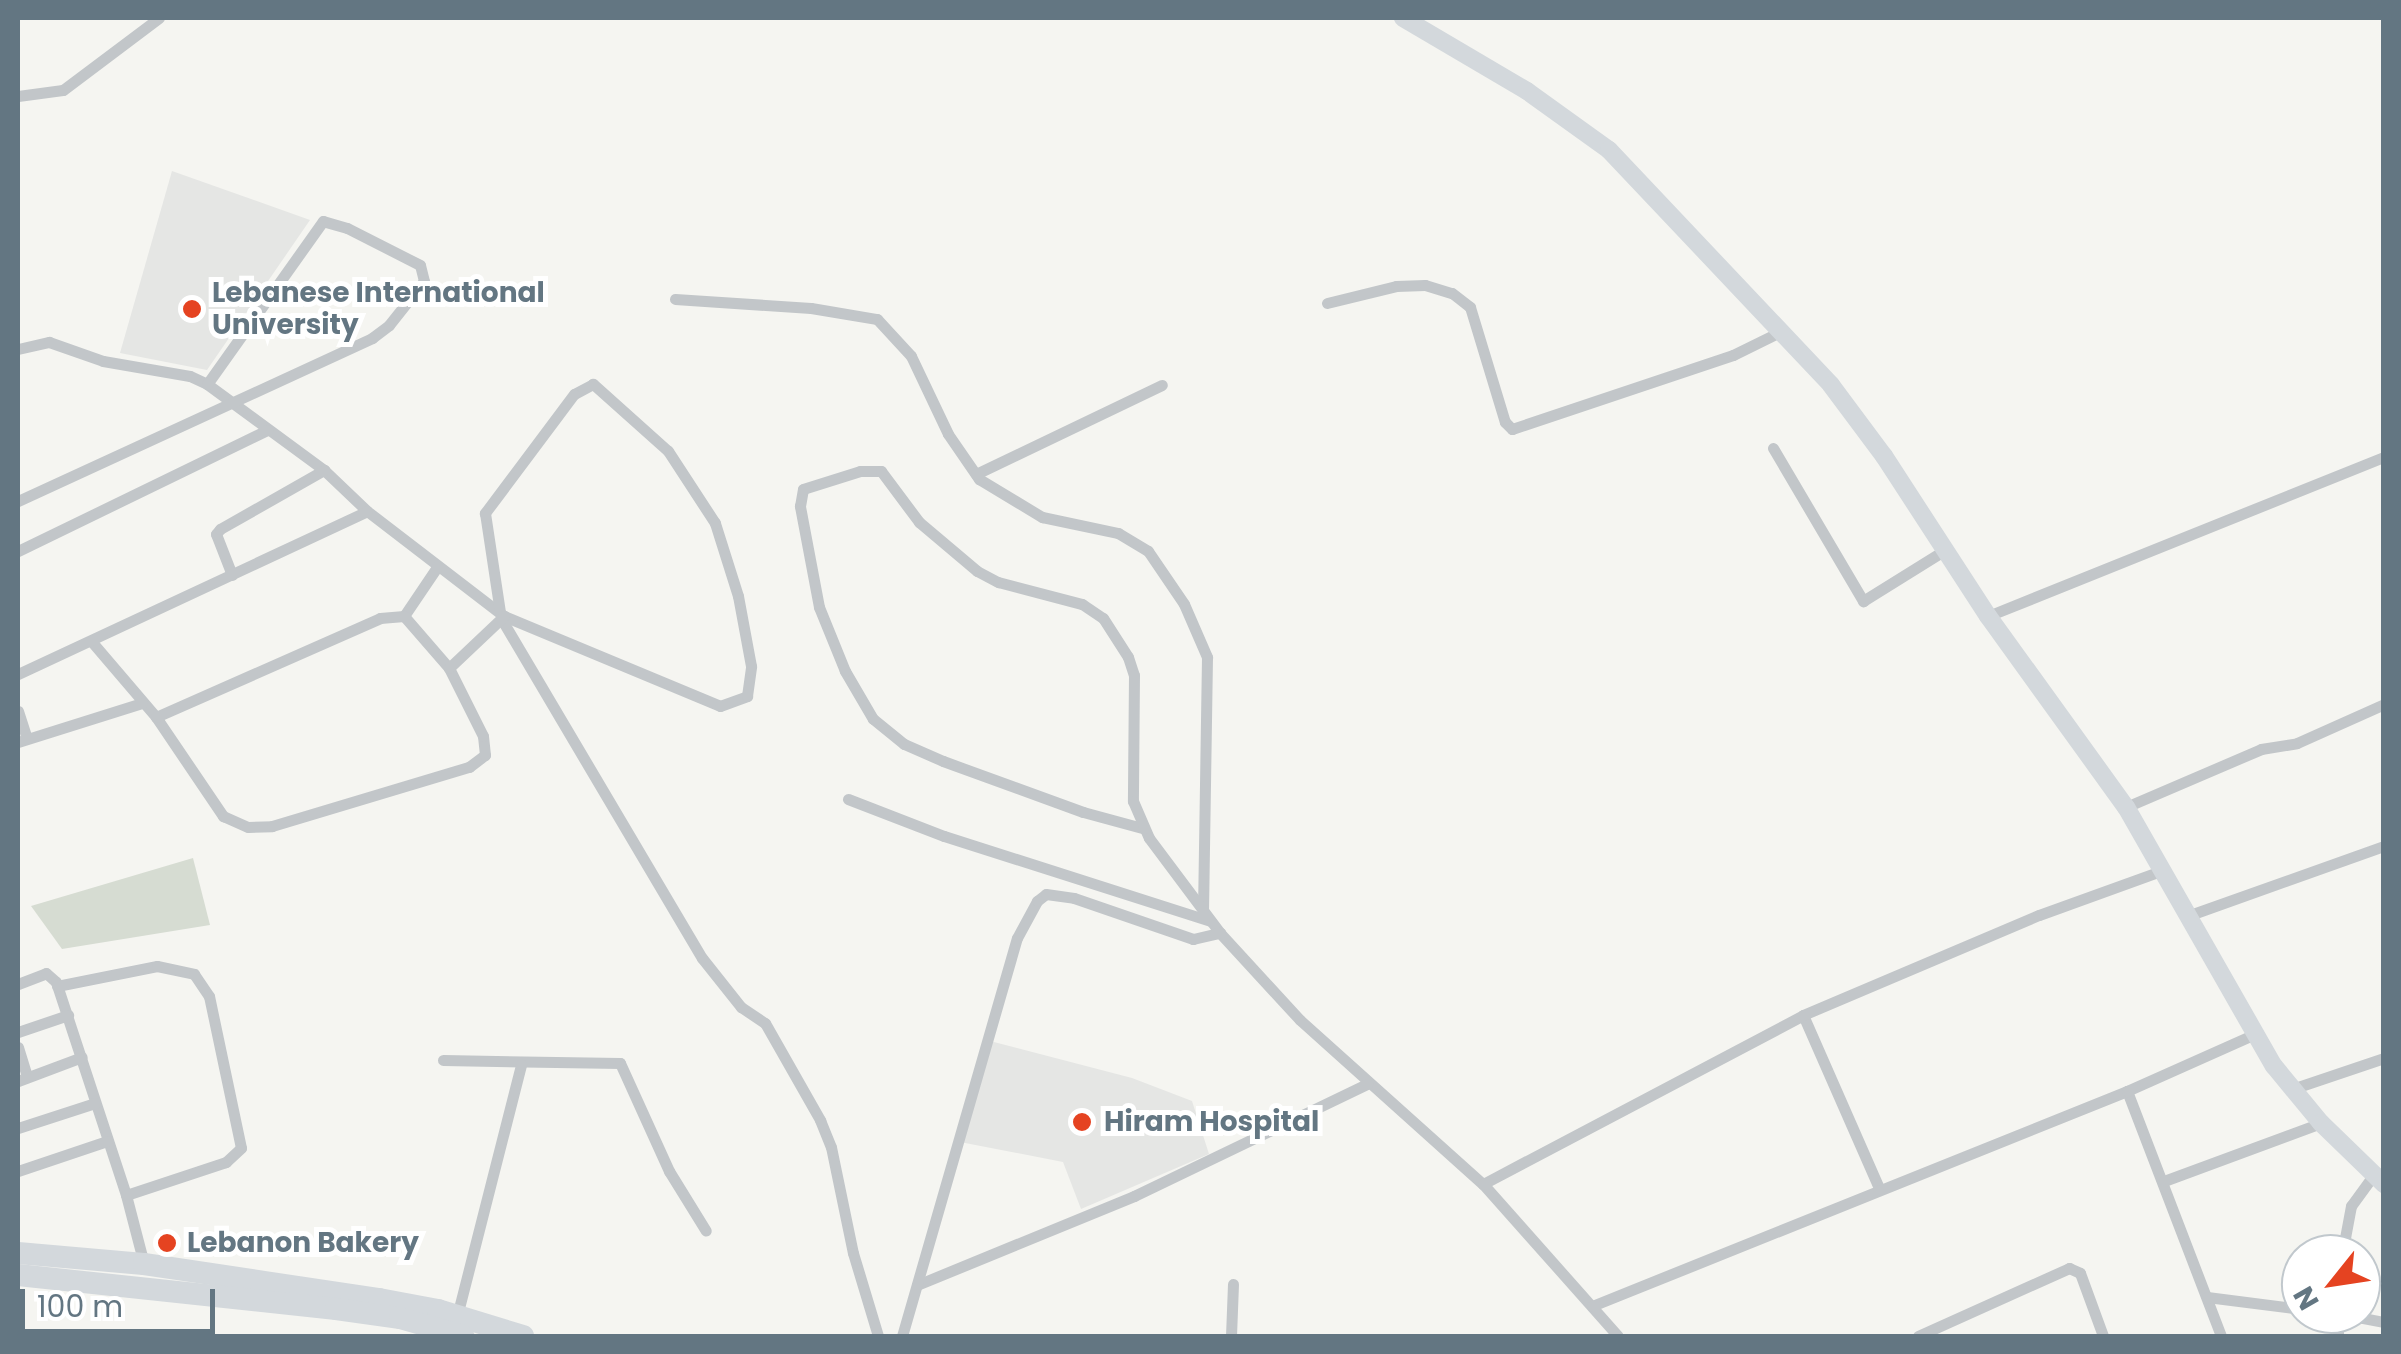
<!DOCTYPE html>
<html>
<head>
<meta charset="utf-8">
<style>
	body { margin:0 }
	#map { position:relative; width:2401px; height:1354px; overflow:hidden; background:#f5f5f1; font-family:Poppins,sans-serif }
	div>[style] { position:absolute }
	.built>* { inset:0; background:#e5e6e4 }
	.green>* { inset:0; background:#d6dcd2 }
	.street>* { height:11px; margin:-5.5px; padding:0 5.5px; transform-origin:5.5px; border-radius:5.5px; background:#c2c6c9 }
	.secondary>* { height:18px; margin:-9px; padding:0 9px; transform-origin:9px; border-radius:9px; background:#d3d8dc }
	.highway>* { height:22px; margin:-11px; padding:0 11px; transform-origin:11px; border-radius:11px; background:#d3d8dc }
	.dots>* { width:28px; height:28px; translate:-50% -50%; box-sizing:border-box; border:5px solid #fff; border-radius:50% }
	span { translate:-50% -50%; white-space:nowrap; text-align:center; line-height:1.15; -webkit-text-stroke:10px #fff; paint-order:stroke }
	.poi-label { font-size:28px; color:#637682; font-weight:700 }
	.left { translate:0 -50%; text-align:left }
	.frame { position:absolute; inset:0; border:20px solid #637682; pointer-events:none }
	.north { position:absolute; left:2281px; top:1234px; width:100px; height:100px; box-sizing:border-box; background:#fff; border:2px solid #c1c8cd; border-radius:50%; rotate:240deg; font-size:28px; font-weight:700; line-height:40px; text-align:center; color:#637682 }
	.north::after { content:''; display:block; margin:auto; width:35px; height:45px; background:#e54321; clip-path:polygon(50% 0,100% 100%,50% 72%,0 100%) }
	.scale { position:absolute; left:20px; top:1289px; width:195px; height:45px; box-sizing:border-box; border:5px solid #637682; border-top:0; padding-left:12px; font-size:30px; line-height:35px; white-space:nowrap; color:#637682; -webkit-text-stroke:8px #fff; paint-order:stroke }
</style>
</head>
<body>
<div id="map">
	<div class="built">
		<div style="clip-path:polygon(172px 171px,310px 220px,207px 370px,120px 353px)"></div>
		<div style="clip-path:polygon(990px 1041px,1132px 1078px,1192px 1101px,1209px 1154px,1081px 1209px,1063px 1162px,960px 1142px)"></div>
	</div>
	<div class="green">
		<div style="clip-path:polygon(193px 858px,210px 925px,62px 949px,31px 906px)"></div>
	</div>
	<div class="street">
		<div style="left:18px;top:96px;width:45px;rotate:-7.6deg"></div>
		<div style="left:63px;top:90px;width:120px;rotate:-36.9deg"></div>
		<div style="left:675px;top:299px;width:136px;rotate:3.8deg"></div>
		<div style="left:811px;top:308px;width:67px;rotate:9.5deg"></div>
		<div style="left:877px;top:319px;width:50px;rotate:47.4deg"></div>
		<div style="left:911px;top:356px;width:86px;rotate:64.6deg"></div>
		<div style="left:948px;top:434px;width:55px;rotate:55.4deg"></div>
		<div style="left:979px;top:479px;width:74px;rotate:31.1deg"></div>
		<div style="left:1042px;top:517px;width:78px;rotate:11.9deg"></div>
		<div style="left:1118px;top:533px;width:35px;rotate:31deg"></div>
		<div style="left:1148px;top:551px;width:64px;rotate:55.8deg"></div>
		<div style="left:1184px;top:604px;width:58px;rotate:66.5deg"></div>
		<div style="left:1207px;top:657px;width:252px;rotate:90.9deg"></div>
		<div style="left:1327px;top:303px;width:71px;rotate:-13.8deg"></div>
		<div style="left:1396px;top:286px;width:29px;rotate:-2deg"></div>
		<div style="left:1425px;top:285px;width:28px;rotate:17deg"></div>
		<div style="left:1452px;top:293px;width:23px;rotate:38deg"></div>
		<div style="left:1470px;top:307px;width:120px;rotate:73.1deg"></div>
		<div style="left:1505px;top:422px;width:10px;rotate:45deg"></div>
		<div style="left:1512px;top:429px;width:233px;rotate:-18.5deg"></div>
		<div style="left:1733px;top:355px;width:55px;rotate:-26.1deg"></div>
		<div style="left:18px;top:349px;width:32px;rotate:-13deg"></div>
		<div style="left:49px;top:342px;width:57px;rotate:19.4deg"></div>
		<div style="left:103px;top:361px;width:88px;rotate:9.8deg"></div>
		<div style="left:190px;top:376px;width:19px;rotate:25deg"></div>
		<div style="left:207px;top:384px;width:145px;rotate:36.3deg"></div>
		<div style="left:324px;top:470px;width:59px;rotate:43.6deg"></div>
		<div style="left:367px;top:511px;width:173px;rotate:37.5deg"></div>
		<div style="left:504px;top:616px;width:234px;rotate:22.6deg"></div>
		<div style="left:720px;top:706px;width:29px;rotate:-20deg"></div>
		<div style="left:747px;top:696px;width:30px;rotate:-82deg"></div>
		<div style="left:751px;top:666px;width:71px;rotate:-100.5deg"></div>
		<div style="left:738px;top:596px;width:77px;rotate:-107.5deg"></div>
		<div style="left:715px;top:523px;width:86px;rotate:-123.1deg"></div>
		<div style="left:668px;top:451px;width:101px;rotate:-138.2deg"></div>
		<div style="left:593px;top:384px;width:21px;rotate:152deg"></div>
		<div style="left:574px;top:394px;width:149px;rotate:126.8deg"></div>
		<div style="left:485px;top:513px;width:100px;rotate:81.4deg"></div>
		<div style="left:1773px;top:448px;width:178px;rotate:59.5deg"></div>
		<div style="left:1863px;top:601px;width:97px;rotate:-31.9deg"></div>
		<div style="left:976px;top:474px;width:206px;rotate:-25.6deg"></div>
		<div style="left:18px;top:501px;width:390px;rotate:-24.7deg"></div>
		<div style="left:372px;top:338px;width:21px;rotate:-37deg"></div>
		<div style="left:389px;top:325px;width:56px;rotate:-51.5deg"></div>
		<div style="left:424px;top:281px;width:16px;rotate:-104deg"></div>
		<div style="left:420px;top:265px;width:82px;rotate:-153.1deg"></div>
		<div style="left:347px;top:228px;width:25px;rotate:-164deg"></div>
		<div style="left:323px;top:221px;width:200px;rotate:125.4deg"></div>
		<div style="left:18px;top:551px;width:277px;rotate:-25.9deg"></div>
		<div style="left:232px;top:575px;width:44px;rotate:-111.3deg"></div>
		<div style="left:216px;top:534px;width:6px;rotate:-51deg"></div>
		<div style="left:220px;top:529px;width:120px;rotate:-29.6deg"></div>
		<div style="left:404px;top:616px;width:59px;rotate:-56deg"></div>
		<div style="left:1988px;top:616px;width:427px;rotate:-21.9deg"></div>
		<div style="left:502px;top:620px;width:393px;rotate:59.4deg"></div>
		<div style="left:702px;top:958px;width:63px;rotate:51.5deg"></div>
		<div style="left:741px;top:1007px;width:29px;rotate:34deg"></div>
		<div style="left:765px;top:1023px;width:112px;rotate:60.4deg"></div>
		<div style="left:820px;top:1120px;width:29px;rotate:68deg"></div>
		<div style="left:831px;top:1147px;width:108px;rotate:78.3deg"></div>
		<div style="left:853px;top:1253px;width:87px;rotate:73.2deg"></div>
		<div style="left:92px;top:642px;width:99px;rotate:49.5deg"></div>
		<div style="left:156px;top:717px;width:120px;rotate:55.9deg"></div>
		<div style="left:223px;top:816px;width:27px;rotate:24deg"></div>
		<div style="left:248px;top:827px;width:24px;rotate:-2deg"></div>
		<div style="left:272px;top:826px;width:206px;rotate:-16.7deg"></div>
		<div style="left:469px;top:767px;width:20px;rotate:-37deg"></div>
		<div style="left:485px;top:755px;width:19px;rotate:-96deg"></div>
		<div style="left:483px;top:736px;width:76px;rotate:-116.6deg"></div>
		<div style="left:449px;top:668px;width:69px;rotate:-130.9deg"></div>
		<div style="left:449px;top:668px;width:76px;rotate:-43.4deg"></div>
		<div style="left:18px;top:674px;width:385px;rotate:-25deg"></div>
		<div style="left:18px;top:711px;width:29px;rotate:72deg"></div>
		<div style="left:156px;top:717px;width:245px;rotate:-23.8deg"></div>
		<div style="left:380px;top:618px;width:24px;rotate:-5deg"></div>
		<div style="left:18px;top:742px;width:130px;rotate:-17.5deg"></div>
		<div style="left:848px;top:799px;width:103px;rotate:21.1deg"></div>
		<div style="left:944px;top:836px;width:280px;rotate:17.7deg"></div>
		<div style="left:2126px;top:807px;width:147px;rotate:-23.2deg"></div>
		<div style="left:2261px;top:749px;width:36px;rotate:-9deg"></div>
		<div style="left:2297px;top:743px;width:95px;rotate:-24.1deg"></div>
		<div style="left:1142px;top:828px;width:61px;rotate:-164.8deg"></div>
		<div style="left:1083px;top:812px;width:149px;rotate:-160deg"></div>
		<div style="left:943px;top:761px;width:43px;rotate:-156.4deg"></div>
		<div style="left:904px;top:744px;width:40px;rotate:-141deg"></div>
		<div style="left:873px;top:719px;width:56px;rotate:-120.3deg"></div>
		<div style="left:845px;top:671px;width:69px;rotate:-112.1deg"></div>
		<div style="left:819px;top:607px;width:103px;rotate:-100.7deg"></div>
		<div style="left:800px;top:506px;width:17px;rotate:-80deg"></div>
		<div style="left:803px;top:489px;width:60px;rotate:-17.5deg"></div>
		<div style="left:860px;top:471px;width:21px"></div>
		<div style="left:881px;top:471px;width:64px;rotate:53.3deg"></div>
		<div style="left:919px;top:522px;width:76px;rotate:40.2deg"></div>
		<div style="left:977px;top:571px;width:24px;rotate:28deg"></div>
		<div style="left:998px;top:582px;width:87px;rotate:14.7deg"></div>
		<div style="left:1082px;top:604px;width:25px;rotate:34deg"></div>
		<div style="left:1103px;top:618px;width:46px;rotate:57.3deg"></div>
		<div style="left:1128px;top:657px;width:19px;rotate:72deg"></div>
		<div style="left:1134px;top:675px;width:126px;rotate:90.5deg"></div>
		<div style="left:1133px;top:801px;width:40px;rotate:66.6deg"></div>
		<div style="left:1149px;top:838px;width:119px;rotate:53.2deg"></div>
		<div style="left:1220px;top:933px;width:118px;rotate:47.4deg"></div>
		<div style="left:1300px;top:1020px;width:246px;rotate:41.9deg"></div>
		<div style="left:1483px;top:1184px;width:203px;rotate:48.4deg"></div>
		<div style="left:2190px;top:915px;width:206px;rotate:-19.6deg"></div>
		<div style="left:18px;top:984px;width:30px;rotate:-21deg"></div>
		<div style="left:46px;top:973px;width:13px;rotate:42deg"></div>
		<div style="left:56px;top:982px;width:224px;rotate:71.8deg"></div>
		<div style="left:126px;top:1195px;width:71px;rotate:75.4deg"></div>
		<div style="left:57px;top:986px;width:102px;rotate:-11.3deg"></div>
		<div style="left:157px;top:966px;width:38px;rotate:12deg"></div>
		<div style="left:194px;top:974px;width:27px;rotate:56deg"></div>
		<div style="left:209px;top:996px;width:155px;rotate:78.1deg"></div>
		<div style="left:241px;top:1148px;width:21px;rotate:137deg"></div>
		<div style="left:226px;top:1162px;width:105px;rotate:161.7deg"></div>
		<div style="left:1803px;top:1015px;width:189px;rotate:66.3deg"></div>
		<div style="left:18px;top:1032px;width:53px;rotate:-18.8deg"></div>
		<div style="left:18px;top:1047px;width:31px;rotate:73deg"></div>
		<div style="left:443px;top:1060px;width:177px;rotate:1deg"></div>
		<div style="left:620px;top:1063px;width:119px;rotate:65.6deg"></div>
		<div style="left:669px;top:1171px;width:70px;rotate:58.3deg"></div>
		<div style="left:18px;top:1081px;width:68px;rotate:-20.6deg"></div>
		<div style="left:2292px;top:1089px;width:97px;rotate:-18.6deg"></div>
		<div style="left:2127px;top:1091px;width:262px;rotate:69deg"></div>
		<div style="left:18px;top:1128px;width:81px;rotate:-18deg"></div>
		<div style="left:18px;top:1171px;width:94px;rotate:-18.6deg"></div>
		<div style="left:2164px;top:1181px;width:167px;rotate:-20.3deg"></div>
		<div style="left:1483px;top:1184px;width:362px;rotate:-27.8deg"></div>
		<div style="left:1803px;top:1015px;width:256px;rotate:-23deg"></div>
		<div style="left:2039px;top:915px;width:132px;rotate:-19.9deg"></div>
		<div style="left:2342px;top:1254px;width:49px;rotate:-79.4deg"></div>
		<div style="left:2351px;top:1206px;width:39px;rotate:-54deg"></div>
		<div style="left:917px;top:1285px;width:235px;rotate:-22.3deg"></div>
		<div style="left:1134px;top:1196px;width:259px;rotate:-25.7deg"></div>
		<div style="left:2207px;top:1297px;width:95px;rotate:7.3deg"></div>
		<div style="left:1592px;top:1306px;width:577px;rotate:-21.89deg"></div>
		<div style="left:2127px;top:1091px;width:140px;rotate:-24deg"></div>
		<div style="left:2337px;top:1314px;width:22px;rotate:87deg"></div>
		<div style="left:2342px;top:1314px;width:43px;rotate:10.8deg"></div>
		<div style="left:457px;top:1316px;width:260px;rotate:-75.7deg"></div>
		<div style="left:902px;top:1336px;width:414px;rotate:-73.9deg"></div>
		<div style="left:1017px;top:938px;width:42px;rotate:-61.6deg"></div>
		<div style="left:1037px;top:901px;width:11px;rotate:-38deg"></div>
		<div style="left:1046px;top:894px;width:28px;rotate:8deg"></div>
		<div style="left:1074px;top:898px;width:126px;rotate:19deg"></div>
		<div style="left:1193px;top:939px;width:28px;rotate:-13deg"></div>
		<div style="left:1231px;top:1336px;width:52px;rotate:-87.8deg"></div>
		<div style="left:1918px;top:1336px;width:166px;rotate:-24.2deg"></div>
		<div style="left:2069px;top:1268px;width:12px;rotate:24deg"></div>
		<div style="left:2080px;top:1273px;width:67px;rotate:69.9deg"></div>
	</div>
	<div class="secondary">
		<div style="left:1403px;top:18px;width:144px;rotate:30.5deg"></div>
		<div style="left:1527px;top:91px;width:101px;rotate:35.7deg"></div>
		<div style="left:1609px;top:150px;width:323px;rotate:46.6deg"></div>
		<div style="left:1831px;top:385px;width:89px;rotate:53.3deg"></div>
		<div style="left:1884px;top:456px;width:191px;rotate:57deg"></div>
		<div style="left:1988px;top:616px;width:236px;rotate:54.2deg"></div>
		<div style="left:2126px;top:807px;width:298px;rotate:60.3deg"></div>
		<div style="left:2274px;top:1066px;width:74px;rotate:50.5deg"></div>
		<div style="left:2321px;top:1123px;width:88px;rotate:44.1deg"></div>
	</div>
	<div class="highway">
		<div style="left:18px;top:1253px;width:126px;rotate:5deg"></div>
		<div style="left:144px;top:1264px;width:238px;rotate:8.5deg"></div>
		<div style="left:379px;top:1299px;width:60px;rotate:10.6deg"></div>
		<div style="left:438px;top:1310px;width:89px;rotate:17deg"></div>
		<div style="left:18px;top:1275px;width:320px;rotate:6.1deg"></div>
		<div style="left:336px;top:1309px;width:65px;rotate:8deg"></div>
		<div style="left:400px;top:1318px;width:66px;rotate:15.9deg"></div>
	</div>
	<div class="dots">
		<div style="left:192px;top:309px;background:#e54321"></div>
		<div style="left:1082px;top:1122px;background:#e54321"></div>
		<div style="left:167px;top:1243px;background:#e54321"></div>
	</div>
	<div class="poi-label">
		<span class="left" style="left:212px;top:309px">Lebanese International<br>University</span>
		<span class="left" style="left:1104px;top:1122px">Hiram Hospital</span>
		<span class="left" style="left:187px;top:1243px">Lebanon Bakery</span>
	</div>
	<div class="frame"></div>
	<div class="north">N</div>
	<div class="scale">100 m</div>
</div>
</body>
</html>
